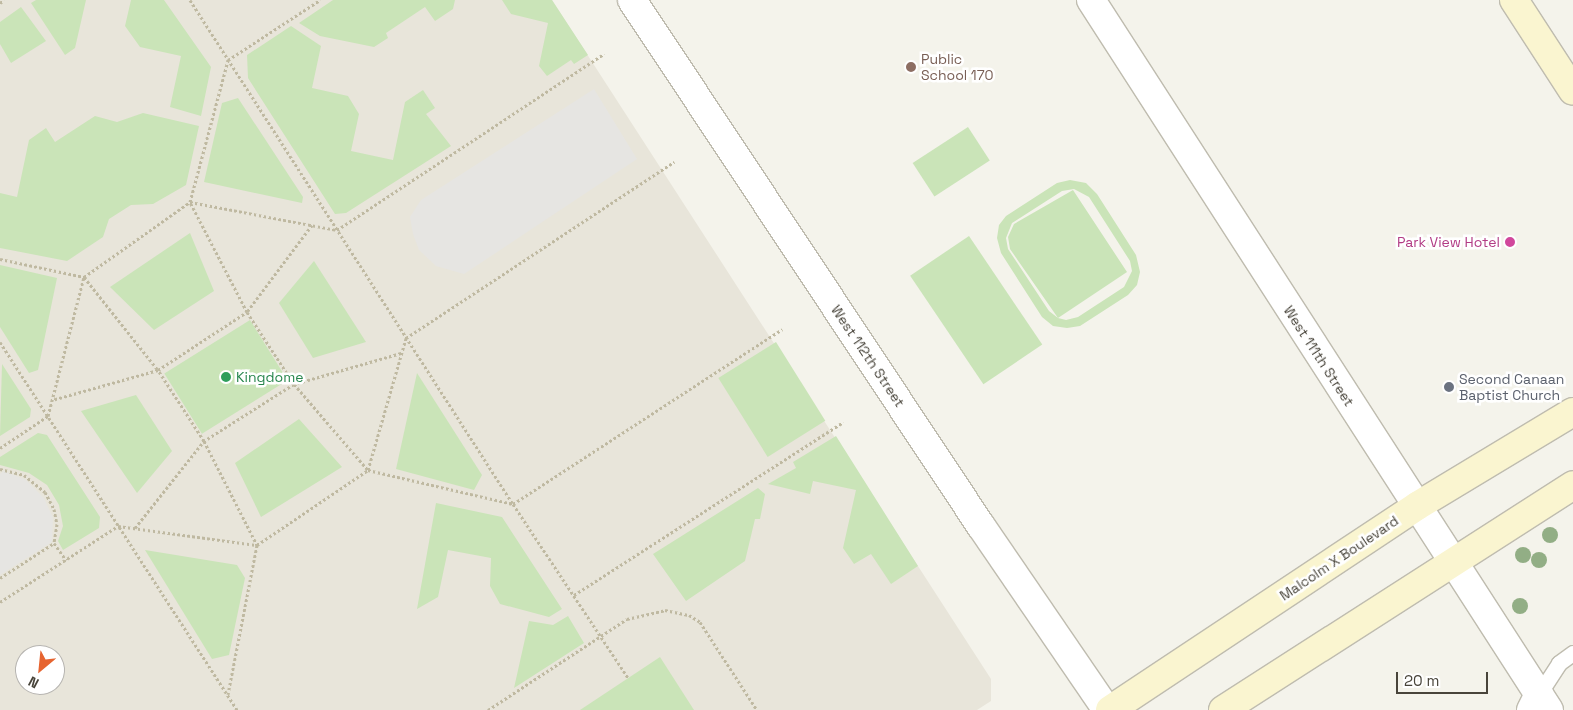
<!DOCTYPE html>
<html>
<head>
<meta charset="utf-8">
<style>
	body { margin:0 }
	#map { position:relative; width:1573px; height:710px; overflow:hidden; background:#f4f3eb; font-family:"Space Grotesk",sans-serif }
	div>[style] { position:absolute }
	.residential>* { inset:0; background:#e8e5da }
	.green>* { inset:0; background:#cae4b8; transform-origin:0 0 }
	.parking>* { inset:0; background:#e6e5e2 }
	.path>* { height:3px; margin-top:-1.5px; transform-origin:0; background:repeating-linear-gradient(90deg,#bfb9a1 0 2.5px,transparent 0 5px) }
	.roads { filter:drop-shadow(1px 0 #bfbcaf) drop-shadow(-1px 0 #bfbcaf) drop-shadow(0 1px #bfbcaf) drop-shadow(0 -1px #bfbcaf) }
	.service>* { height:15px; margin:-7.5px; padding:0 7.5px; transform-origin:7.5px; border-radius:7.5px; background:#fff }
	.minor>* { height:28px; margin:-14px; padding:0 14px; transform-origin:14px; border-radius:14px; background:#fff }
	.tertiary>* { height:28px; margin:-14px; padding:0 14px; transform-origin:14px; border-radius:14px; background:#fff }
	.secondary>* { height:28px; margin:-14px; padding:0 14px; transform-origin:14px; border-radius:14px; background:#faf5d0 }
	.trees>* { width:16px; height:16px; margin:-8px; border-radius:50%; background:#92ae85 }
	.dots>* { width:14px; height:14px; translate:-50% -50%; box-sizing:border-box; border:2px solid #fff; border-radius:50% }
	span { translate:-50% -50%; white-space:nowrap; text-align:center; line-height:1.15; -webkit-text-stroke:5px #fff; paint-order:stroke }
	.education-label { font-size:14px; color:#785e54 }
	.left { translate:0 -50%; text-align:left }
	.hotel-label { font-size:14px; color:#b23c85 }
	.right { translate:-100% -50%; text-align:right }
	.street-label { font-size:14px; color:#48443a }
	.leisure-label { font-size:14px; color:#27864d }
	.worship-label { font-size:14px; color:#5b616d }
	.north { position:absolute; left:15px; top:645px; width:50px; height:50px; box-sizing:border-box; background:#fff; border:1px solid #b6b4b0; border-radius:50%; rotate:208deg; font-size:14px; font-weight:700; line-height:20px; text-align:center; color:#48443a }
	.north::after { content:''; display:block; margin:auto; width:18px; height:22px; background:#e66430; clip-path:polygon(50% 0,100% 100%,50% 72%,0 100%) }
	.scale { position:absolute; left:1396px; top:672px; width:92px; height:22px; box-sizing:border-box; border:2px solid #48443a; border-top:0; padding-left:6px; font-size:15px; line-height:18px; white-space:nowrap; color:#48443a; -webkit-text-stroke:4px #fff; paint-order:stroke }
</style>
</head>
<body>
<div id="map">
	<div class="residential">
		<div style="clip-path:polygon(evenodd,0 0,552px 0,991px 679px,991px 701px,977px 710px,0 710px,0 0,25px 655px,55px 655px,55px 685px,25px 685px,25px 655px)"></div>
	</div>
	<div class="green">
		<div style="clip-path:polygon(36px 0,86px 0,75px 48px,65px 55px,31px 3px)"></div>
		<div style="clip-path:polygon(131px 0,164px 0,211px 67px,201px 116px,170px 107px,181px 56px,140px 47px,125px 26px)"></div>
		<div style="clip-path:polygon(333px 0,455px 0,453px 9px,435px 21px,425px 7px,386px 33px,388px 38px,374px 47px,320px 36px,299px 23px)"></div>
		<div style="clip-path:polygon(502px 0,552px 0,588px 55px,574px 64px,571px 60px,547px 76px,539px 66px,548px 23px,511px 14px)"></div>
		<div style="clip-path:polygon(21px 7px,46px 41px,11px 63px,0 44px,0 22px)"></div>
		<div style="clip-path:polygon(291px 26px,321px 46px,312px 88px,348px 96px,359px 114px,351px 151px,393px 160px,405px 102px,423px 90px,435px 108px,426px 114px,451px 146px,346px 213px,335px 214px,248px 78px,247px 55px)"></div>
		<div style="clip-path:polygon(238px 98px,303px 197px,302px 203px,204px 182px,222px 103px)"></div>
		<div style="clip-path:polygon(143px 113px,199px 126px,186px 185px,153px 204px,131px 205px,109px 219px,103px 237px,67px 261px,0 248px,0 193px,17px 197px,29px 140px,46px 128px,55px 142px,95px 116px,117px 122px)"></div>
		<div style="left:968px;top:127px;width:40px;height:66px;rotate:57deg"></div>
		<div style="clip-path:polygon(evenodd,1070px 180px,1086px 183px,1097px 194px,1136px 255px,1140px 272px,1137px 285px,1128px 295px,1080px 326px,1067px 328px,1053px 326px,1042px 317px,1001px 253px,997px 238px,999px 225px,1006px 216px,1057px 183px,1070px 180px,1074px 189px,1089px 197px,1130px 261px,1132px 271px,1124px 287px,1078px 317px,1066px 320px,1058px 318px,1127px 272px,1073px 190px,1014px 224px,1008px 237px,1010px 249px,1058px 318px,1049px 311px,1008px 249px,1006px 238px,1012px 223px,1062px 191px,1074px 189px)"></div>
		<div style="clip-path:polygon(190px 233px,214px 291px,154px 330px,110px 287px)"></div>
		<div style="left:969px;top:236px;width:131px;height:71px;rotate:56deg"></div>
		<div style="clip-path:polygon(314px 261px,366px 342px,313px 358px,279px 303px)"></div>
		<div style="clip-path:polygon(0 265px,57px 278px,38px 370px,29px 373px,0 327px)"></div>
		<div style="left:250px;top:320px;width:71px;height:101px;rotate:58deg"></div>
		<div style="left:776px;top:342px;width:93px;height:68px;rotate:58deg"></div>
		<div style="clip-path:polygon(2px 364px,31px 409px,30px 417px,0 436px)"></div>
		<div style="clip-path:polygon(417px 373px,482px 475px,474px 490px,396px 469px)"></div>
		<div style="clip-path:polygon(136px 395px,172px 451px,137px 493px,81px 411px)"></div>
		<div style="clip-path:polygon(299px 419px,342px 467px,261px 517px,235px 463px)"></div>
		<div style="clip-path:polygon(38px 433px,47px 435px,100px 517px,99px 528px,63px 550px,58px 541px,63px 526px,59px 505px,47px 485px,29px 473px,0 465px,0 457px)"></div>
		<div style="clip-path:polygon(836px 436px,918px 566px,891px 584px,871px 554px,854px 564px,843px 548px,856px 490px,813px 481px,810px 494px,768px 484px,796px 468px,793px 462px)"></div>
		<div style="clip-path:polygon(758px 488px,765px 494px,760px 519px,755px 519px,745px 561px,686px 601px,653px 554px)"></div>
		<div style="clip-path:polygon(436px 503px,502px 517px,562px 609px,549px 617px,500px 604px,490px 586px,491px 558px,448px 550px,438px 597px,417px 609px)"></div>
		<div style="clip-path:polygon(145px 550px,237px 565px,245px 578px,229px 655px,212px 659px)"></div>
		<div style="clip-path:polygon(568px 616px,584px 643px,514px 688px,529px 621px,553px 625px)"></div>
		<div style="clip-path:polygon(660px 657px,694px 710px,580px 710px)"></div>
	</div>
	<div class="parking">
		<div style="clip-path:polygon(594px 89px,637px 159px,464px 274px,436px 266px,419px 250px,413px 234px,410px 217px,421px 200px)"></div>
		<div style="clip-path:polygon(4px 471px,26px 480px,44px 498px,53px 518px,52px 542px,0 575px,0 474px)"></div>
	</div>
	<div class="path">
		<div style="left:190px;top:0;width:599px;rotate:57.35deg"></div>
		<div style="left:513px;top:504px;width:209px;rotate:56.5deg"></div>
		<div style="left:0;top:3px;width:5px;rotate:-37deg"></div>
		<div style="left:312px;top:225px;width:109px;rotate:126.8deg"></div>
		<div style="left:247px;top:312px;width:124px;rotate:-117.4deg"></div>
		<div style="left:190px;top:202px;width:147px;rotate:-75deg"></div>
		<div style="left:228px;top:60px;width:110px;rotate:-33.1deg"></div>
		<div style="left:0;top:259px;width:86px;rotate:12.1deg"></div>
		<div style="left:84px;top:277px;width:119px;rotate:51.5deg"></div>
		<div style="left:158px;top:370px;width:110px;rotate:164.2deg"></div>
		<div style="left:0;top:342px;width:438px;rotate:57.2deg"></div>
		<div style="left:401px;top:353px;width:111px;rotate:163.8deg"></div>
		<div style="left:294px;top:384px;width:107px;rotate:147.7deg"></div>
		<div style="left:204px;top:441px;width:85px;rotate:-122.9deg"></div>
		<div style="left:158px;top:370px;width:106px;rotate:-33.1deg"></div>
		<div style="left:247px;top:312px;width:86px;rotate:56.9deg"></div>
		<div style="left:294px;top:384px;width:113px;rotate:49.3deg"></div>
		<div style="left:368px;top:470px;width:149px;rotate:13.2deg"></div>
		<div style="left:513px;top:504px;width:321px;rotate:-33deg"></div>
		<div style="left:0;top:448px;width:58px;rotate:-33.7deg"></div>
		<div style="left:48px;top:416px;width:144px;rotate:-75.5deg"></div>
		<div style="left:84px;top:277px;width:130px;rotate:-35.3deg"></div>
		<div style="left:190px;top:202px;width:150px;rotate:10.8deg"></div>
		<div style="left:337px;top:230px;width:320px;rotate:-33.4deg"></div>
		<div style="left:0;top:469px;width:25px;rotate:14deg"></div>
		<div style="left:24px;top:475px;width:27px;rotate:39deg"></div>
		<div style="left:45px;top:492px;width:19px;rotate:62deg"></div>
		<div style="left:54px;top:509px;width:15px;rotate:79deg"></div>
		<div style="left:57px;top:524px;width:19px;rotate:99deg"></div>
		<div style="left:54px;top:543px;width:21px;rotate:55deg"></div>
		<div style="left:135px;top:528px;width:111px;rotate:-51.6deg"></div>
		<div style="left:204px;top:441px;width:117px;rotate:63deg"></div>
		<div style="left:257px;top:545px;width:152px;rotate:101deg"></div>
		<div style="left:0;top:578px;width:64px;rotate:-32.9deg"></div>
		<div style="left:574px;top:595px;width:320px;rotate:-32.7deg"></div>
		<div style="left:0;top:602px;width:140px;rotate:-32.8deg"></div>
		<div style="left:118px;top:526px;width:140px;rotate:7.8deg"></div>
		<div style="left:257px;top:545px;width:134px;rotate:-34deg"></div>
		<div style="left:368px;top:470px;width:137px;rotate:-73.9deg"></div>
		<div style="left:406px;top:338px;width:321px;rotate:-33.3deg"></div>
		<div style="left:488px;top:710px;width:166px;rotate:-33.2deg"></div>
		<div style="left:627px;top:619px;width:39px;rotate:-13deg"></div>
		<div style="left:665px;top:610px;width:25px;rotate:12deg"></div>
		<div style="left:689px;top:615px;width:13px;rotate:32deg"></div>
		<div style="left:700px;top:622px;width:105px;rotate:57.1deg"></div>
	</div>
	<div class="roads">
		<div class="service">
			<div style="left:1539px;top:694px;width:37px;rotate:-57deg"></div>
			<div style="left:1559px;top:663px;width:17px;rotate:-36deg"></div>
		</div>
		<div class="minor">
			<div style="left:632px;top:0;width:631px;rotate:56.44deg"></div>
			<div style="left:981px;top:526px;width:223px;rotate:55.6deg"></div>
			<div style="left:1091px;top:0;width:845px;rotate:57.18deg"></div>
		</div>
		<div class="tertiary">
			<div style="left:1531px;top:710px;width:18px;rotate:-63deg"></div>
		</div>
		<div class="secondary">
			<div style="left:1514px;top:0;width:108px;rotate:57deg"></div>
			<div style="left:1110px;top:710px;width:369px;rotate:-33.6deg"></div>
			<div style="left:1417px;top:506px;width:182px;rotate:-31.1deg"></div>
			<div style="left:1223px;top:710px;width:416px;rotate:-32.7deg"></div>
		</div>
	</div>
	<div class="trees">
		<div style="left:1550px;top:535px"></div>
		<div style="left:1523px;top:555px"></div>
		<div style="left:1539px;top:560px"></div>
		<div style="left:1520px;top:606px"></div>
	</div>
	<div class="dots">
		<div style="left:911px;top:67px;background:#8d6e63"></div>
		<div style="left:1510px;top:242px;background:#d1479c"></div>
		<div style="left:226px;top:377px;background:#2e9e5b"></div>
		<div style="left:1449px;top:387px;background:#6b7280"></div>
	</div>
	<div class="education-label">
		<span class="left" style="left:921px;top:67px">Public<br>School 170</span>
	</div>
	<div class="hotel-label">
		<span class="right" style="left:1500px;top:242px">Park View Hotel</span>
	</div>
	<div class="street-label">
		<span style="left:868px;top:356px;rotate:56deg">West 112th Street</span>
		<span style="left:1319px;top:356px;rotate:57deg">West 111th Street</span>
		<span style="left:1339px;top:558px;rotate:-34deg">Malcolm X Boulevard</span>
	</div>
	<div class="leisure-label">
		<span class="left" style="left:236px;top:377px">Kingdome</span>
	</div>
	<div class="worship-label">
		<span class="left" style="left:1459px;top:387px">Second Canaan<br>Baptist Church</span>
	</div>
	<div class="north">N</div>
	<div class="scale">20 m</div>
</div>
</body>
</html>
